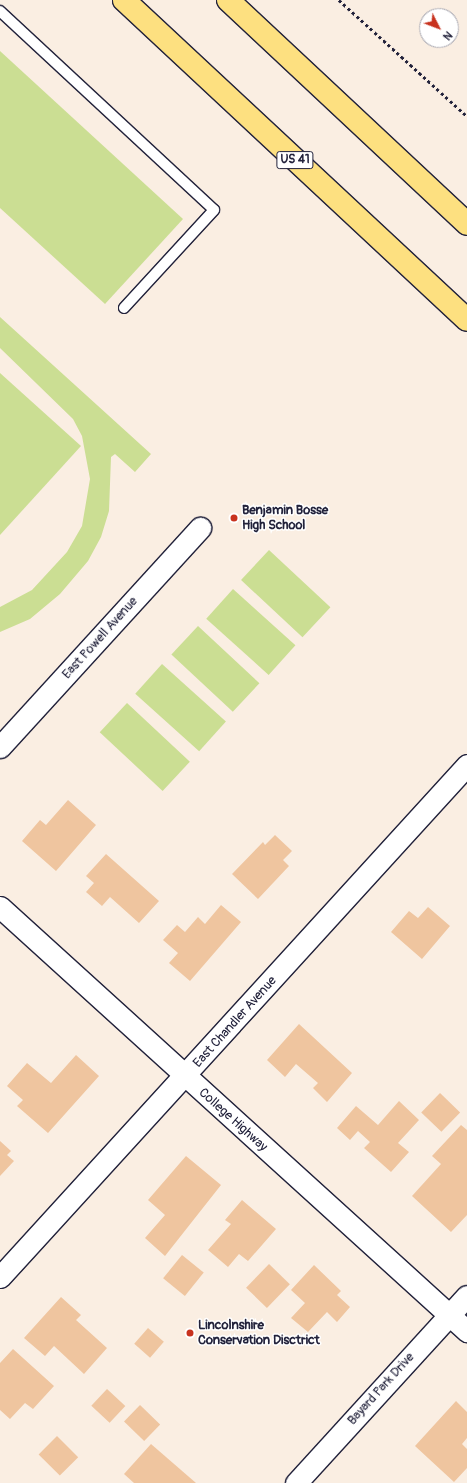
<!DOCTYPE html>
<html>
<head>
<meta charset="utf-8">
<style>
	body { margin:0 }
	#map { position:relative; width:467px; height:1483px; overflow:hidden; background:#faeee2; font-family:Pangolin,sans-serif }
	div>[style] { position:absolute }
	.green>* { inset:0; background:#cbde93; transform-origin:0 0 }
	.building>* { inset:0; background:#efc59f; transform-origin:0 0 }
	.path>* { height:2.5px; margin-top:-1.25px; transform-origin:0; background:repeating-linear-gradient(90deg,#22223b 0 3px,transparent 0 6px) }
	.roads { filter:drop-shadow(1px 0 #22223b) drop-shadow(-1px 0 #22223b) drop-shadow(0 1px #22223b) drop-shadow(0 -1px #22223b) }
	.service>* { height:10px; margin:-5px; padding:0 5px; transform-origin:5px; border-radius:5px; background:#fff }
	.minor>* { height:21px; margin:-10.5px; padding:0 10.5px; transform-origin:10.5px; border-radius:10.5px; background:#fff }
	.trunk>* { height:22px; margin:-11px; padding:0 11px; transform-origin:11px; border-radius:11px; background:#fde080 }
	.dots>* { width:11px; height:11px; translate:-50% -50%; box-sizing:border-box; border:2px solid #fff; border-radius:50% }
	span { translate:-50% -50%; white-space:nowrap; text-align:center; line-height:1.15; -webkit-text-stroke:3px #fff; paint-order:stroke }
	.shield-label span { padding:1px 3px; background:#fff; border:1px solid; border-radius:3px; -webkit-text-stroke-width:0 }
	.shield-label { font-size:12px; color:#22223b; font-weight:700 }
	.poi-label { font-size:13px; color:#22223b; font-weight:700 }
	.left { translate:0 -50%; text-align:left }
	.street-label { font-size:13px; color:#22223b }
	.north { position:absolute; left:419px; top:8px; width:40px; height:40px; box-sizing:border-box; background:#fff; border:1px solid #a7a7b1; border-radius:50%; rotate:132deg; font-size:11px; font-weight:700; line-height:16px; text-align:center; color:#22223b }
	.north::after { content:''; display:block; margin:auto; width:14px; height:18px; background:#c8321e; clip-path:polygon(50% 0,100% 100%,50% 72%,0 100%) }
</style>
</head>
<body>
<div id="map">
	<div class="green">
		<div style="clip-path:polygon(0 51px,183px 219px,105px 304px,0 208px)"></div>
		<div style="clip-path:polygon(0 317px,151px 454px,135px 472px,115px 454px,111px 457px,109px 511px,101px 537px,88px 561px,60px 594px,30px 619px,0 632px,0 607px,32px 590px,67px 552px,82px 526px,90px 479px,82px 436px,73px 419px,0 348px)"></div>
		<div style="clip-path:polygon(0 373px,81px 446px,0 535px)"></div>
		<div style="left:269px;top:550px;width:84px;height:41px;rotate:43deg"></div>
		<div style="left:233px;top:589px;width:84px;height:40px;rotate:42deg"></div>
		<div style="left:198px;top:626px;width:84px;height:39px;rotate:43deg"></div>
		<div style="left:162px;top:664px;width:86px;height:40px;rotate:42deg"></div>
		<div style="left:127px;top:703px;width:86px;height:40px;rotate:43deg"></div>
	</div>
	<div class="building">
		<div style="clip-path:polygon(68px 800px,96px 825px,56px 871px,22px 841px,40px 820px,46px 825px)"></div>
		<div style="clip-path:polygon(275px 835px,292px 851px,283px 860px,289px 866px,258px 899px,232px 874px,263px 842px,265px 845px)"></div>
		<div style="clip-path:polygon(106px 854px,159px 901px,139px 923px,110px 897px,102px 906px,86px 892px,94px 883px,86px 876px)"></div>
		<div style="clip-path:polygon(221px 905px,241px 922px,190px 981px,169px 963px,178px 953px,163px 940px,177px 925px,185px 932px,198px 917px,205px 924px)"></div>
		<div style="clip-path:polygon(428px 907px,450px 926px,422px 959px,391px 932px,409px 911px,418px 918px)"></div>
		<div style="clip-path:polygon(299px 1024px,352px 1073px,327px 1102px,313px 1088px,318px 1083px,296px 1064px,285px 1077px,267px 1060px)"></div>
		<div style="clip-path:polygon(76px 1055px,99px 1076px,48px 1133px,17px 1106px,23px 1100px,7px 1086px,27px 1063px,51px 1083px)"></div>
		<div style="left:440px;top:1093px;width:28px;height:27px;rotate:44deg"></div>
		<div style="clip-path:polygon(399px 1101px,419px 1120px,398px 1143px,409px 1152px,391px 1172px,364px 1148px,370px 1142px,358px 1131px,350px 1140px,337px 1128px,356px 1106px,378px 1125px)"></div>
		<div style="clip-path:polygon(461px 1125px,467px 1130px,467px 1215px,451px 1232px,412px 1196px,441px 1164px,432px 1156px)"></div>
		<div style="clip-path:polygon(0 1141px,11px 1151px,7px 1155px,14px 1161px,0 1176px)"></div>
		<div style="clip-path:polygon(186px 1156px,221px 1185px,165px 1256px,145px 1238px,165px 1215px,148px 1200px)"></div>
		<div style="clip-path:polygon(242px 1200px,276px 1229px,248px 1261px,239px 1254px,228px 1267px,208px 1250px,231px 1224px,225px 1220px)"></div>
		<div style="left:182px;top:1255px;width:28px;height:30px;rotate:39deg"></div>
		<div style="left:269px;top:1264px;width:29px;height:33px;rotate:44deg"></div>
		<div style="clip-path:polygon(314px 1265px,341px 1291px,337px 1295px,350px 1307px,337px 1322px,327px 1312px,308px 1332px,291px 1318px,305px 1303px,291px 1290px)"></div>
		<div style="clip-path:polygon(61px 1297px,81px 1315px,76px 1320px,107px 1348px,84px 1374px,54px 1346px,45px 1356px,24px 1338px)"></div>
		<div style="left:148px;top:1328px;width:21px;height:21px;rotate:41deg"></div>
		<div style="clip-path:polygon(13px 1349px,54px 1386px,33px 1409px,25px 1403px,10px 1419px,0 1410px,0 1363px)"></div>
		<div style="left:107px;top:1389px;width:25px;height:23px;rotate:43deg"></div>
		<div style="clip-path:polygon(456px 1401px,467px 1412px,467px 1438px,462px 1444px,467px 1449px,467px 1468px,454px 1482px,415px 1446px)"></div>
		<div style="left:140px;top:1405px;width:28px;height:23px;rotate:44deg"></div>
		<div style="left:57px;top:1436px;width:30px;height:26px;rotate:45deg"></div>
		<div style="clip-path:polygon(151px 1444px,196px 1483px,134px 1483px,124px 1474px)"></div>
	</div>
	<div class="path">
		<div style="left:339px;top:0;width:173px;rotate:42.2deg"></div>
	</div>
	<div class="roads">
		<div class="service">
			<div style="left:0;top:11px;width:292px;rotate:42.9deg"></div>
			<div style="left:214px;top:210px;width:133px;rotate:132.6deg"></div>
		</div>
		<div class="minor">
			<div style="left:0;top:747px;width:297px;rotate:-47.6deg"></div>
			<div style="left:0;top:907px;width:631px;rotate:42.24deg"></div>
			<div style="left:0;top:1277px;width:693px;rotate:-47.63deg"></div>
			<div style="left:296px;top:1483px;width:253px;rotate:-47.6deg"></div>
		</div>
		<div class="trunk">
			<div style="left:124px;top:0;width:469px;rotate:43deg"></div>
			<div style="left:228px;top:0;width:328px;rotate:43.1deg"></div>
		</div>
	</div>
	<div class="dots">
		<div style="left:234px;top:518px;background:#c8321e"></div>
		<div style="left:190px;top:1333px;background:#c8321e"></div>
	</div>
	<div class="shield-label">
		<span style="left:295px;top:160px">US 41</span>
	</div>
	<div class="poi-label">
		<span class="left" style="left:242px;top:518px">Benjamin Bosse<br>High School</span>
		<span class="left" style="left:198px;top:1333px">Lincolnshire<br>Conservation Disctrict</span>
	</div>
	<div class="street-label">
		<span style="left:100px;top:638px;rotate:-48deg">East Powell Avenue</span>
		<span style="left:235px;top:1022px;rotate:-48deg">East Chandler Avenue</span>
		<span style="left:233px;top:1120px;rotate:42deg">College Highway</span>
		<span style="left:381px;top:1389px;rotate:-48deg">Bayard Park Drive</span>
	</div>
	<div class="north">N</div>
</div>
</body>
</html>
